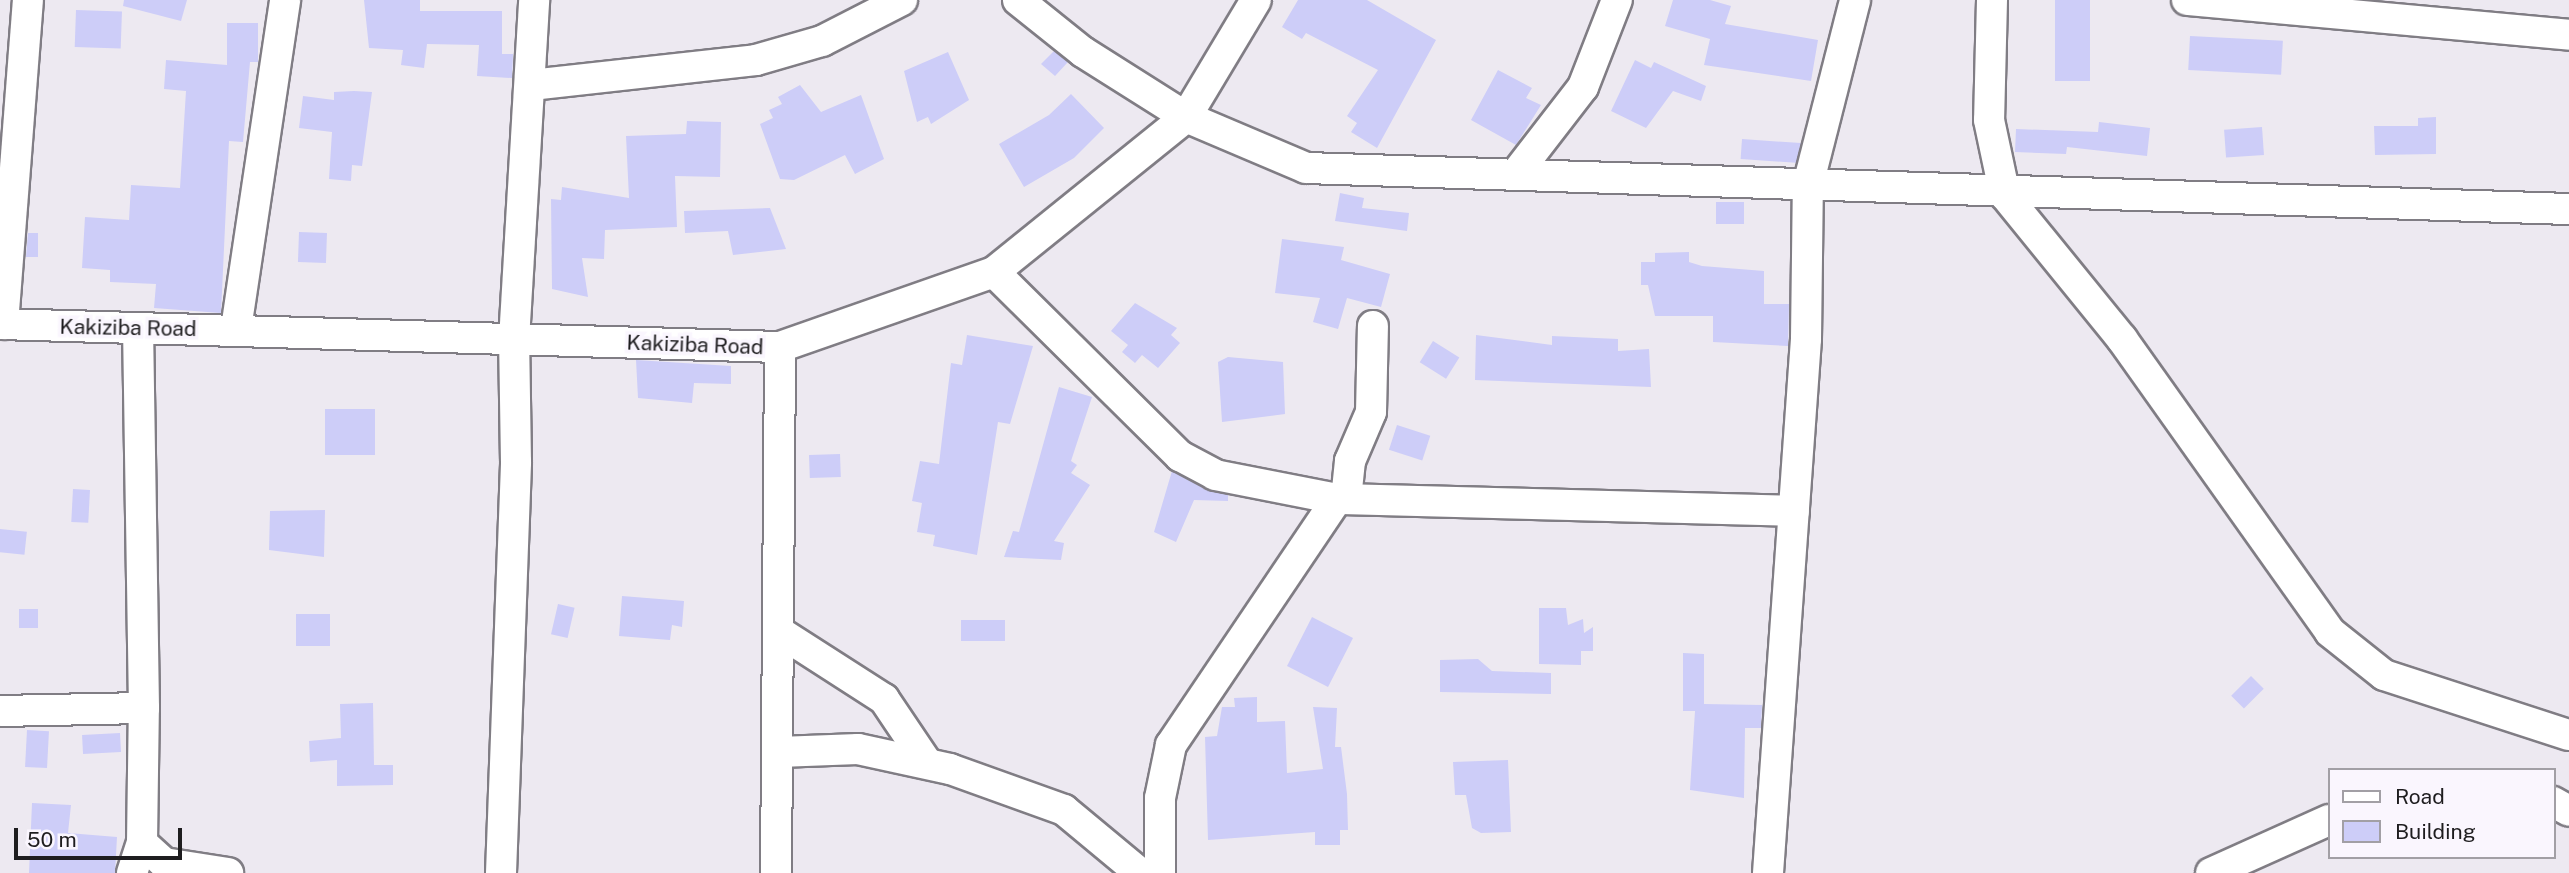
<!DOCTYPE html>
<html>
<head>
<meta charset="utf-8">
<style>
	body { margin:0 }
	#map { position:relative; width:2569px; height:873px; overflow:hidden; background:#ede9f1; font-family:"Public Sans",sans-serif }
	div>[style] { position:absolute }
	.building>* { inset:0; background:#cdcdf8; transform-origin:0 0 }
	.roads { filter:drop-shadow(2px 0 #807d84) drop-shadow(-2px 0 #807d84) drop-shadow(0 2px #807d84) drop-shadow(0 -2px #807d84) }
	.minor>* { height:30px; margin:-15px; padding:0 15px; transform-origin:15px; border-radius:15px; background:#fff }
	span { translate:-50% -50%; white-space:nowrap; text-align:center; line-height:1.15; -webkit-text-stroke:7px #faf6fe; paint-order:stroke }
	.street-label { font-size:21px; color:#1e1d1f }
	.legend { position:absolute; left:2328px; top:768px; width:228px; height:91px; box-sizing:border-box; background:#faf6fe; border:2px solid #a29fa5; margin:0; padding:9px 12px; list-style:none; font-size:21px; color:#1e1d1f }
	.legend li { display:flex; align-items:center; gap:14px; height:35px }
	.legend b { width:35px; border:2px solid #a29fa5 }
	.scale { position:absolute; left:14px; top:828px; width:168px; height:32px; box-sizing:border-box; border:4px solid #1e1d1f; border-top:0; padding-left:9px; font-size:21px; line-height:24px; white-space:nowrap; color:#1e1d1f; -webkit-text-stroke:5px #faf6fe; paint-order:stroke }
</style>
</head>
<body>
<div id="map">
	<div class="building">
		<div style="clip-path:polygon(124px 0,187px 0,181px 21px,123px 6px)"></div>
		<div style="clip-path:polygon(364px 0,420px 0,420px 11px,502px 11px,502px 54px,513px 54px,512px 78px,477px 76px,479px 45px,427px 44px,424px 68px,401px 65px,403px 50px,369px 48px)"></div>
		<div style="clip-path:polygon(1298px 0,1367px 0,1436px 40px,1377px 148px,1351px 132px,1357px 123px,1347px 116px,1378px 70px,1306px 33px,1302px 39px,1282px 27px)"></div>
		<div style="clip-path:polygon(1673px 0,1710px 0,1731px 6px,1725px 24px,1818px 40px,1811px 81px,1704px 65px,1710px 39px,1665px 26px)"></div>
		<div style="left:2055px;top:0;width:35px;height:81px"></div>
		<div style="left:76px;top:10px;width:46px;height:37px;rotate:2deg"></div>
		<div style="clip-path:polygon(227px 23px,258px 23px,258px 62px,250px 62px,243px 142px,229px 141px,221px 313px,154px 308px,156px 284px,110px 282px,110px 270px,82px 268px,85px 217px,129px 220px,131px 185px,180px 188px,186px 91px,164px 89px,166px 60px,227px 65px)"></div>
		<div style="left:2190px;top:36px;width:93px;height:34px;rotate:3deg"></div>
		<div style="clip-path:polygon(1054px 51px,1068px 62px,1055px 76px,1041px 64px)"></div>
		<div style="clip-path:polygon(948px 52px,969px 100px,931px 124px,928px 117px,917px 122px,904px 71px)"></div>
		<div style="clip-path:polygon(1635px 60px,1651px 68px,1654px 62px,1706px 86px,1701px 101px,1673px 91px,1646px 128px,1611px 111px)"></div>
		<div style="clip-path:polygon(1498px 70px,1532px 88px,1526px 98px,1541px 105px,1516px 145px,1471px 120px)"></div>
		<div style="clip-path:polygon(800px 85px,821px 112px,861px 95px,884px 159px,855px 174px,845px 155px,794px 180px,780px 179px,760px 124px,773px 118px,769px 110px,782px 104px,778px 97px)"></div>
		<div style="clip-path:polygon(354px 91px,372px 92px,362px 166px,352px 165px,351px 181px,329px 179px,332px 132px,299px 128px,303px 96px,334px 100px,334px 92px)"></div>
		<div style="clip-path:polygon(1071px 94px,1104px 128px,1074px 158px,1024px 187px,999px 144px,1049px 115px)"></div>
		<div style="clip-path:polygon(2436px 117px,2436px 154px,2375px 155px,2374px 126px,2418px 126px,2418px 118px)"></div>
		<div style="clip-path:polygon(687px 121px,721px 122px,720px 177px,675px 176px,677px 227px,605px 230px,604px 259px,582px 258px,588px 297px,552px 289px,551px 199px,561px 200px,562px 187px,629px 198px,626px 136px,686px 134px)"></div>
		<div style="clip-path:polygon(2099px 122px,2150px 128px,2147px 156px,2067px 147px,2066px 154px,2015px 152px,2016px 129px,2098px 132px)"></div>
		<div style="left:2262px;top:127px;width:28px;height:38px;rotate:86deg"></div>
		<div style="left:1742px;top:139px;width:59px;height:20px;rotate:4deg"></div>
		<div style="clip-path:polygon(1340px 193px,1364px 198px,1362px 208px,1409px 213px,1407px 231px,1335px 221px)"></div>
		<div style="left:1716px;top:202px;width:28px;height:22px"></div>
		<div style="clip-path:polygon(770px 208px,786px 249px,733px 255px,728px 231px,685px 233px,684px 211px)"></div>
		<div style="left:299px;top:232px;width:28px;height:30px;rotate:2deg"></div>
		<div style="clip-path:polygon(28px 233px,38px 233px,38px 257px,26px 257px)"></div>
		<div style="clip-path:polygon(1282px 239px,1344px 247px,1341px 260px,1390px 274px,1381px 307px,1347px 298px,1338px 329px,1313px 322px,1320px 298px,1275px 293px)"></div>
		<div style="clip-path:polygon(1689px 252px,1689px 262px,1702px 266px,1764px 271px,1764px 304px,1789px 304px,1788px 346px,1713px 342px,1713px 316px,1655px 316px,1648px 285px,1641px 285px,1641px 262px,1655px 262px,1655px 253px)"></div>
		<div style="clip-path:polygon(1135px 303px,1177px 328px,1171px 335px,1180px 343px,1158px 368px,1142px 355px,1135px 363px,1122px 352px,1128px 345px,1111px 331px)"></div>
		<div style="clip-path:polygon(967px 335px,1033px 346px,1010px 424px,998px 422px,977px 555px,933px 546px,935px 535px,917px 532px,922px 503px,912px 501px,920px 461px,939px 464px,951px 363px,962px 365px)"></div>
		<div style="clip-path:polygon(1476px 335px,1552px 345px,1552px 336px,1618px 339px,1618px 351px,1649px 349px,1651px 387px,1475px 380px)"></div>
		<div style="left:1433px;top:341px;width:31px;height:25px;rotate:32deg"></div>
		<div style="clip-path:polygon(1228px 357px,1283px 362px,1285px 414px,1222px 422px,1218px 362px)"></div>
		<div style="clip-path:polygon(636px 360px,731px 366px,731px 384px,694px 383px,692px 403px,638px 398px)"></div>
		<div style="clip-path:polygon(1059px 387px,1092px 397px,1071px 461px,1077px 465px,1071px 473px,1090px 485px,1054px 541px,1064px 543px,1061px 560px,1004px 557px,1013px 531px,1019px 532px)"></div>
		<div style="left:325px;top:409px;width:50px;height:46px"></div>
		<div style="left:1397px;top:425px;width:35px;height:26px;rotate:18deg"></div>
		<div style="left:840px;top:454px;width:23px;height:31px;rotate:88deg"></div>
		<div style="clip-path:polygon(1172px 471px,1228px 495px,1228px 501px,1194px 500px,1176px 542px,1154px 532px)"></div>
		<div style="left:73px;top:489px;width:17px;height:33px;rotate:3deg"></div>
		<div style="clip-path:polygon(325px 510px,324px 557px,269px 550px,270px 511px)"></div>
		<div style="left:0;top:529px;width:27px;height:23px;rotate:6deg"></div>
		<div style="clip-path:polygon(622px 596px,684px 601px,682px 627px,672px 625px,670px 640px,619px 636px)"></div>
		<div style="left:558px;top:604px;width:17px;height:31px;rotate:13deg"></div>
		<div style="clip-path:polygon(1539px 608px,1566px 608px,1568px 625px,1583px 619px,1584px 633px,1593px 627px,1593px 651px,1581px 651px,1581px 665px,1539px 664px)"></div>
		<div style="left:38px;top:609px;width:19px;height:19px;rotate:90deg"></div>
		<div style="left:296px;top:614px;width:34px;height:32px"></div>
		<div style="left:1312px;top:617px;width:46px;height:55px;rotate:27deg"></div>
		<div style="left:1005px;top:620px;width:21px;height:44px;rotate:90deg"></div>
		<div style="clip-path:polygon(1683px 653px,1704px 654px,1704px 704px,1762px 705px,1761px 728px,1745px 728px,1744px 798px,1690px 790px,1695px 711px,1683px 711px)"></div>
		<div style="clip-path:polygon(1478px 659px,1492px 671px,1551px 673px,1551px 694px,1440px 692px,1440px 660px)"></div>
		<div style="left:2251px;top:676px;width:18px;height:28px;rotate:45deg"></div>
		<div style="clip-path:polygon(1257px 697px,1257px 722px,1285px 721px,1287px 773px,1323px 769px,1313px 707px,1337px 708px,1335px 747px,1341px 747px,1347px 794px,1348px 830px,1340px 830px,1340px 845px,1315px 845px,1315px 832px,1208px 840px,1205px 737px,1217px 736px,1222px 707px,1235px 707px,1234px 698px)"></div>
		<div style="clip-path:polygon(373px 703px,374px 765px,393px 765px,393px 785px,337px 786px,337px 760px,310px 762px,309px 741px,341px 738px,340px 704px)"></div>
		<div style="left:27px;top:730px;width:22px;height:37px;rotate:3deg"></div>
		<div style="left:120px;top:733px;width:19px;height:38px;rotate:87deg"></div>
		<div style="clip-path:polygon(1508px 760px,1511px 832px,1481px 833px,1472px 828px,1466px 795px,1455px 795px,1453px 762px)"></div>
		<div style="clip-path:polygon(32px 803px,71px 805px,68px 833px,117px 837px,115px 873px,29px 873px)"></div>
	</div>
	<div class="roads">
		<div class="minor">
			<div style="left:1018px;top:0;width:83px;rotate:38.7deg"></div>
			<div style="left:1083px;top:52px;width:122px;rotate:32.3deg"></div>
			<div style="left:1186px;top:117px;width:130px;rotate:23deg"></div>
			<div style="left:1306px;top:168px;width:1264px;rotate:1.86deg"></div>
			<div style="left:1992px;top:0;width:120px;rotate:91.4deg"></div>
			<div style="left:1989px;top:120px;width:77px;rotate:78deg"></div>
			<div style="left:2005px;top:195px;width:186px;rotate:50.9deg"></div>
			<div style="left:2122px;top:339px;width:359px;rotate:54.6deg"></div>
			<div style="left:2330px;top:632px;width:69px;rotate:38.5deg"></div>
			<div style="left:2384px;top:675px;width:194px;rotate:18deg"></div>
			<div style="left:2187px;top:0;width:384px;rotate:5.2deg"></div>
			<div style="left:531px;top:85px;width:226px;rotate:-6.3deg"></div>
			<div style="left:756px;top:60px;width:69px;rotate:-16.1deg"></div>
			<div style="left:822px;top:41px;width:90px;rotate:-27.1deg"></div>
			<div style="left:1515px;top:175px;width:111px;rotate:-52.3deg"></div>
			<div style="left:1583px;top:87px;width:93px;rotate:-68.7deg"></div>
			<div style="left:994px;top:272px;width:262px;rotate:44.7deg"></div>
			<div style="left:1180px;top:456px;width:40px;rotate:28deg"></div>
			<div style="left:1215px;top:475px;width:124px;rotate:11.1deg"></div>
			<div style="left:1337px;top:499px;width:457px;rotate:1.5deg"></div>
			<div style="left:0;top:324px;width:780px;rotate:1.69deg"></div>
			<div style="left:780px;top:347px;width:227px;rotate:-19.3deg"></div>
			<div style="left:994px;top:272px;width:247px;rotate:-38.9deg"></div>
			<div style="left:1186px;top:117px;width:136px;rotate:-59.1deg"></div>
			<div style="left:3px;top:324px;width:325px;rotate:-85.6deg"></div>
			<div style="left:236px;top:329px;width:333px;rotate:-81.5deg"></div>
			<div style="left:1346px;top:499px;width:38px;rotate:-84deg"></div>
			<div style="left:1350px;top:461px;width:53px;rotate:-66.8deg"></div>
			<div style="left:1371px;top:412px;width:86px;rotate:-88.7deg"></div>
			<div style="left:778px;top:631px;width:126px;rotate:32.7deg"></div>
			<div style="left:884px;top:699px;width:77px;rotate:56.1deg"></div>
			<div style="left:0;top:711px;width:144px;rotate:-1.2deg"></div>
			<div style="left:779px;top:752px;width:79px;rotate:-2.2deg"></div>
			<div style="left:858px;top:749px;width:94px;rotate:12.3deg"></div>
			<div style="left:950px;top:769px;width:121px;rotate:19.8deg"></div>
			<div style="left:1064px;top:810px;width:99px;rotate:39.7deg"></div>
			<div style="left:2553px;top:802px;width:18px;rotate:29deg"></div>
			<div style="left:142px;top:843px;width:30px;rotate:42deg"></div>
			<div style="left:164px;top:863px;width:65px;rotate:8.9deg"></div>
			<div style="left:132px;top:873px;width:32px;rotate:-72deg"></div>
			<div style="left:142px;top:843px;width:135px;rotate:-89.2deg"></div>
			<div style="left:144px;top:708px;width:377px;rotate:-90.9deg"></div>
			<div style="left:501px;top:873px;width:411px;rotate:-87.9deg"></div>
			<div style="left:516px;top:462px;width:122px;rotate:-90.9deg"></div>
			<div style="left:514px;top:340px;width:341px;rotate:-86.6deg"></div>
			<div style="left:776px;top:873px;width:526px;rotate:-89.56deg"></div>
			<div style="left:1160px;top:873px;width:75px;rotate:-90deg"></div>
			<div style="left:1160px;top:798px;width:54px;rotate:-78.3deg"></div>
			<div style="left:1171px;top:745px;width:297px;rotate:-56deg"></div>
			<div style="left:1768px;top:873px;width:535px;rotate:-85.93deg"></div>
			<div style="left:1806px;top:339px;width:154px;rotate:-89.3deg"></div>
			<div style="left:1808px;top:185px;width:191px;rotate:-75.7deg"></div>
			<div style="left:2211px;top:873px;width:129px;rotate:-24.2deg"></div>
		</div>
	</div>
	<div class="street-label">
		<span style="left:128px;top:328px;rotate:1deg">Kakiziba Road</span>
		<span style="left:695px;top:345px;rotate:2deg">Kakiziba Road</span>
	</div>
	<ul class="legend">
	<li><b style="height:9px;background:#fff"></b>Road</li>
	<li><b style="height:19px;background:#cdcdf8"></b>Building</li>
	</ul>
	<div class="scale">50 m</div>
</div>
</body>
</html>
